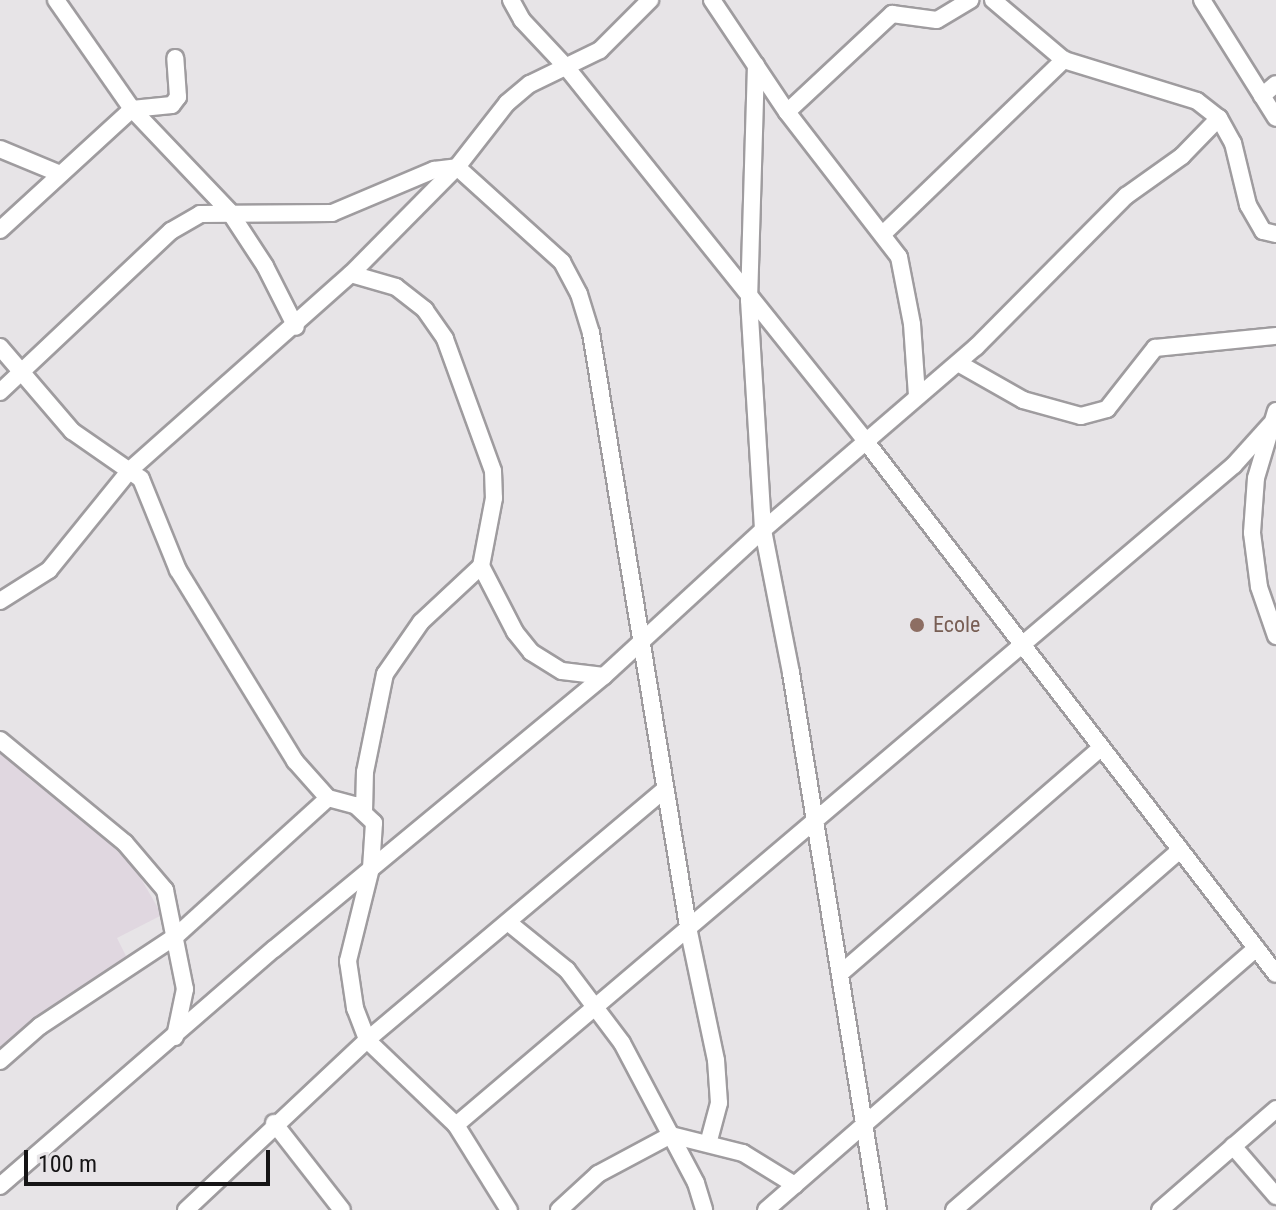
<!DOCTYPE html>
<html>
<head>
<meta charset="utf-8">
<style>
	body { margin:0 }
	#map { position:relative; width:1276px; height:1210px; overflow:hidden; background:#e7e4e7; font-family:"Roboto Condensed",sans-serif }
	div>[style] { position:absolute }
	.built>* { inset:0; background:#e0d7e0 }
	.roads { filter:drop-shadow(2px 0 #9f9c9f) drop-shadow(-2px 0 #9f9c9f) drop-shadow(0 2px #9f9c9f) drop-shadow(0 -2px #9f9c9f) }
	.street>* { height:16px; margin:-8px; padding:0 8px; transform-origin:8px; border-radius:8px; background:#fff }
	.dots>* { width:22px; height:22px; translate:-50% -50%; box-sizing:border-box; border:4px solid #e7e4e7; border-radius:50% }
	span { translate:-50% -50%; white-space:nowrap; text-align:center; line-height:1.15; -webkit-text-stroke:8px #e7e4e7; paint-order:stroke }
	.education-label { font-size:22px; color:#785e54 }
	.left { translate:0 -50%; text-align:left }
	.scale { position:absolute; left:24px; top:1150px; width:246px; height:36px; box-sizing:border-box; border:4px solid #161516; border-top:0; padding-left:10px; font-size:24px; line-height:28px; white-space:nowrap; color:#161516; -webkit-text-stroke:6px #e7e4e7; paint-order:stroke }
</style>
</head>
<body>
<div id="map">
	<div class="built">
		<div style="clip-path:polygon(0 746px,28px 778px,89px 823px,136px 870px,162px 915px,117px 938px,126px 956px,0 1050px)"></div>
	</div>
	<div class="roads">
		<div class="street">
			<div style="left:56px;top:0;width:133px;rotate:55.1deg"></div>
			<div style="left:132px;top:109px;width:141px;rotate:46.4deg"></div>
			<div style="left:229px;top:211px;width:66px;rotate:56.8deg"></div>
			<div style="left:265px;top:266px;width:68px;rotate:63.1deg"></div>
			<div style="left:511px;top:0;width:23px;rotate:61deg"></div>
			<div style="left:522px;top:20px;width:66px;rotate:46.8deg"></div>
			<div style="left:567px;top:68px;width:480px;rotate:51.3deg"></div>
			<div style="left:867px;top:443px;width:670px;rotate:52.39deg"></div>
			<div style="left:712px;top:0;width:135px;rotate:56.2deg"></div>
			<div style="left:787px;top:112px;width:183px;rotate:52.3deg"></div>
			<div style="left:899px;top:257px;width:68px;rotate:79deg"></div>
			<div style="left:912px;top:324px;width:72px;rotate:86deg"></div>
			<div style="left:993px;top:0;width:93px;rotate:40.2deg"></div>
			<div style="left:1064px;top:60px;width:139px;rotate:17.1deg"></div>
			<div style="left:1197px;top:101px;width:28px;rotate:38deg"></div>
			<div style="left:1219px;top:118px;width:29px;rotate:61deg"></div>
			<div style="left:1233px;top:143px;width:64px;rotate:76.4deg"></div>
			<div style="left:1248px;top:205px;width:30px;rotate:60deg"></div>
			<div style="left:1263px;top:231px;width:13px;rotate:13deg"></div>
			<div style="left:1202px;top:0;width:139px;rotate:57.9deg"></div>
			<div style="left:756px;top:65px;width:235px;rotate:91.7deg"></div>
			<div style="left:749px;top:300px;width:230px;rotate:86.5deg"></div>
			<div style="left:763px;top:530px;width:146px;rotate:78.9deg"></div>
			<div style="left:791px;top:673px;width:544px;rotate:80.8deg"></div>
			<div style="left:1262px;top:96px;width:18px;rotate:-41deg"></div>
			<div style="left:787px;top:112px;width:144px;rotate:-43deg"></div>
			<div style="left:892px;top:14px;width:45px;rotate:7.6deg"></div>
			<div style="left:937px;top:20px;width:39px;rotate:-31deg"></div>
			<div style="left:0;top:149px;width:63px;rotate:22.5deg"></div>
			<div style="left:0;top:230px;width:179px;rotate:-42.5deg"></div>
			<div style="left:132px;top:109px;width:40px;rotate:-5.7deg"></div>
			<div style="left:172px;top:105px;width:10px;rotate:-53deg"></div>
			<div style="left:178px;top:97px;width:39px;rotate:-94deg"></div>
			<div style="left:884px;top:233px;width:250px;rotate:-43.9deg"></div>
			<div style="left:351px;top:274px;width:47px;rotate:16.1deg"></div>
			<div style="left:396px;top:287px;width:37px;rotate:38deg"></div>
			<div style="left:425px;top:310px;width:35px;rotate:55deg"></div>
			<div style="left:445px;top:339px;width:140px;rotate:70deg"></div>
			<div style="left:493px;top:471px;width:27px;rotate:88deg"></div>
			<div style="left:494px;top:498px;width:69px;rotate:100.8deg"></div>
			<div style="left:481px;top:566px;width:74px;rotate:62.7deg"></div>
			<div style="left:515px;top:632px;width:26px;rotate:51deg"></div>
			<div style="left:531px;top:652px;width:36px;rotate:32deg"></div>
			<div style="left:562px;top:671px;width:42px;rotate:6.8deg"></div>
			<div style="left:0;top:347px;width:111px;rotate:49.4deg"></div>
			<div style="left:72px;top:431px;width:84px;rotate:34.8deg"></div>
			<div style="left:141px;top:479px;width:98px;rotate:67.9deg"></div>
			<div style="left:178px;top:570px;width:224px;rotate:58.5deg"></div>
			<div style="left:295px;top:761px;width:50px;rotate:48.3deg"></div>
			<div style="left:328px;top:798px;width:28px;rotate:15deg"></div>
			<div style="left:355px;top:805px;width:26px;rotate:43deg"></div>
			<div style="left:374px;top:823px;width:45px;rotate:93.8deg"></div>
			<div style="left:371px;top:868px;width:96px;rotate:103.9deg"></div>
			<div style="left:348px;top:961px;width:48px;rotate:81.5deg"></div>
			<div style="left:355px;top:1008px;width:34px;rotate:69deg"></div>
			<div style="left:367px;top:1040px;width:123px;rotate:43.7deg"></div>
			<div style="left:456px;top:1125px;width:100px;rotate:58.1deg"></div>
			<div style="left:958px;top:363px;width:75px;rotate:29.6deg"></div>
			<div style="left:1023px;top:400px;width:60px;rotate:15.4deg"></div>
			<div style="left:1081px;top:416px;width:27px;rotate:-15deg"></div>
			<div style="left:1107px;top:409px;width:78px;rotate:-51.8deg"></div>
			<div style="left:1155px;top:348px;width:122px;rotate:-5.7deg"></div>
			<div style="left:0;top:392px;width:235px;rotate:-43.3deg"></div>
			<div style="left:171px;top:231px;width:34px;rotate:-30deg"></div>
			<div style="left:200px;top:214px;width:132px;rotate:-0.4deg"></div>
			<div style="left:332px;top:213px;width:111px;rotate:-22.9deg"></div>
			<div style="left:434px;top:170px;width:23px;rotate:-7deg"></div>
			<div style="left:457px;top:167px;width:142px;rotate:42.1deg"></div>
			<div style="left:562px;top:262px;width:36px;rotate:62deg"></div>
			<div style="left:579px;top:294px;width:41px;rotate:72.9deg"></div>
			<div style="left:591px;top:333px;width:607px;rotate:80.71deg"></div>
			<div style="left:689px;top:932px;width:131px;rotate:78.1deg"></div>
			<div style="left:716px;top:1060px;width:43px;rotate:86deg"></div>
			<div style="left:719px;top:1103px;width:39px;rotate:105deg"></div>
			<div style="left:1276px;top:411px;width:70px;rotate:106.6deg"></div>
			<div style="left:1256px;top:478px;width:55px;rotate:94.2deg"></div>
			<div style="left:1252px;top:533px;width:54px;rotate:82.6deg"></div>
			<div style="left:1259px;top:587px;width:52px;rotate:70.9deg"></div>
			<div style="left:0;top:601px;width:58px;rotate:-32.3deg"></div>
			<div style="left:49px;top:570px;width:129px;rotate:-51deg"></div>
			<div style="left:130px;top:470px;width:295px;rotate:-41.6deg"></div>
			<div style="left:351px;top:274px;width:151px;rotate:-45.3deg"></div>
			<div style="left:457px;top:167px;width:81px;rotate:-52deg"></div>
			<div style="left:507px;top:103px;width:30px;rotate:-40deg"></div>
			<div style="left:530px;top:84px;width:78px;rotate:-25.9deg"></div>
			<div style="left:600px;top:50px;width:71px;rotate:-45deg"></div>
			<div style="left:0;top:740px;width:162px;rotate:39.5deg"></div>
			<div style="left:125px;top:843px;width:62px;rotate:49.6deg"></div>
			<div style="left:165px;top:890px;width:101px;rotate:78.6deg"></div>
			<div style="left:185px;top:989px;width:49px;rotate:101.8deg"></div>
			<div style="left:364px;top:812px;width:40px;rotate:-88.6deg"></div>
			<div style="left:365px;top:772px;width:100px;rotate:-78.5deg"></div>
			<div style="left:385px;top:674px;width:63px;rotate:-55.3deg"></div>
			<div style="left:421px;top:622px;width:82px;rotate:-43deg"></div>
			<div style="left:509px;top:923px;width:75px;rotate:39deg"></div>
			<div style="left:567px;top:970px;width:91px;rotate:53deg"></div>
			<div style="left:622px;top:1043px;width:158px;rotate:62.1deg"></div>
			<div style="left:696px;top:1183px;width:28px;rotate:73deg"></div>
			<div style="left:841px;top:973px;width:344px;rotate:-40.9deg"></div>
			<div style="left:0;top:1061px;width:53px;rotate:-41.2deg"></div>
			<div style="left:40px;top:1026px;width:163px;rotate:-33.5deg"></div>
			<div style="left:176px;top:936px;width:205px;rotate:-42.2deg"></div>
			<div style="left:274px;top:1123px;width:110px;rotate:52deg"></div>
			<div style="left:456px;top:1125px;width:1020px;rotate:-40.31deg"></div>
			<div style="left:1234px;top:465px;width:54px;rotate:-48deg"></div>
			<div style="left:1233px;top:1146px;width:66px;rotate:49.3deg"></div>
			<div style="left:0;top:1186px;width:362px;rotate:-40.9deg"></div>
			<div style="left:274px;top:949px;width:428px;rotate:-39.6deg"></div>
			<div style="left:604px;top:676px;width:216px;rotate:-42.6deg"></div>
			<div style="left:763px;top:530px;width:281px;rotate:-40.7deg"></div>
			<div style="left:976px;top:347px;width:213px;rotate:-45.2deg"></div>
			<div style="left:1126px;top:196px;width:69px;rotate:-35.5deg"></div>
			<div style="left:1182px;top:156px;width:53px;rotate:-45.8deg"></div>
			<div style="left:186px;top:1210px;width:248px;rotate:-43.2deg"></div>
			<div style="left:367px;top:1040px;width:390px;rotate:-40.1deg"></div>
			<div style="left:559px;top:1210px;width:53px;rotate:-42.7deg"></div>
			<div style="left:598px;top:1174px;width:83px;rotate:-28.1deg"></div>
			<div style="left:671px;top:1135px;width:74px;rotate:14deg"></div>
			<div style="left:743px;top:1153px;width:61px;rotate:31.6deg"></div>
			<div style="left:766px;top:1210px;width:549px;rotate:-41.01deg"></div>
			<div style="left:954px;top:1210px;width:400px;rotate:-40.9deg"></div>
			<div style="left:1160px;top:1210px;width:154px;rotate:-41deg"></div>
		</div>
	</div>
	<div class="dots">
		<div style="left:917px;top:625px;background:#8d6e63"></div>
	</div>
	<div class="education-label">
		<span class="left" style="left:933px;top:625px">Ecole</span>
	</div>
	<div class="scale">100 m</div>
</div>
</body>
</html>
